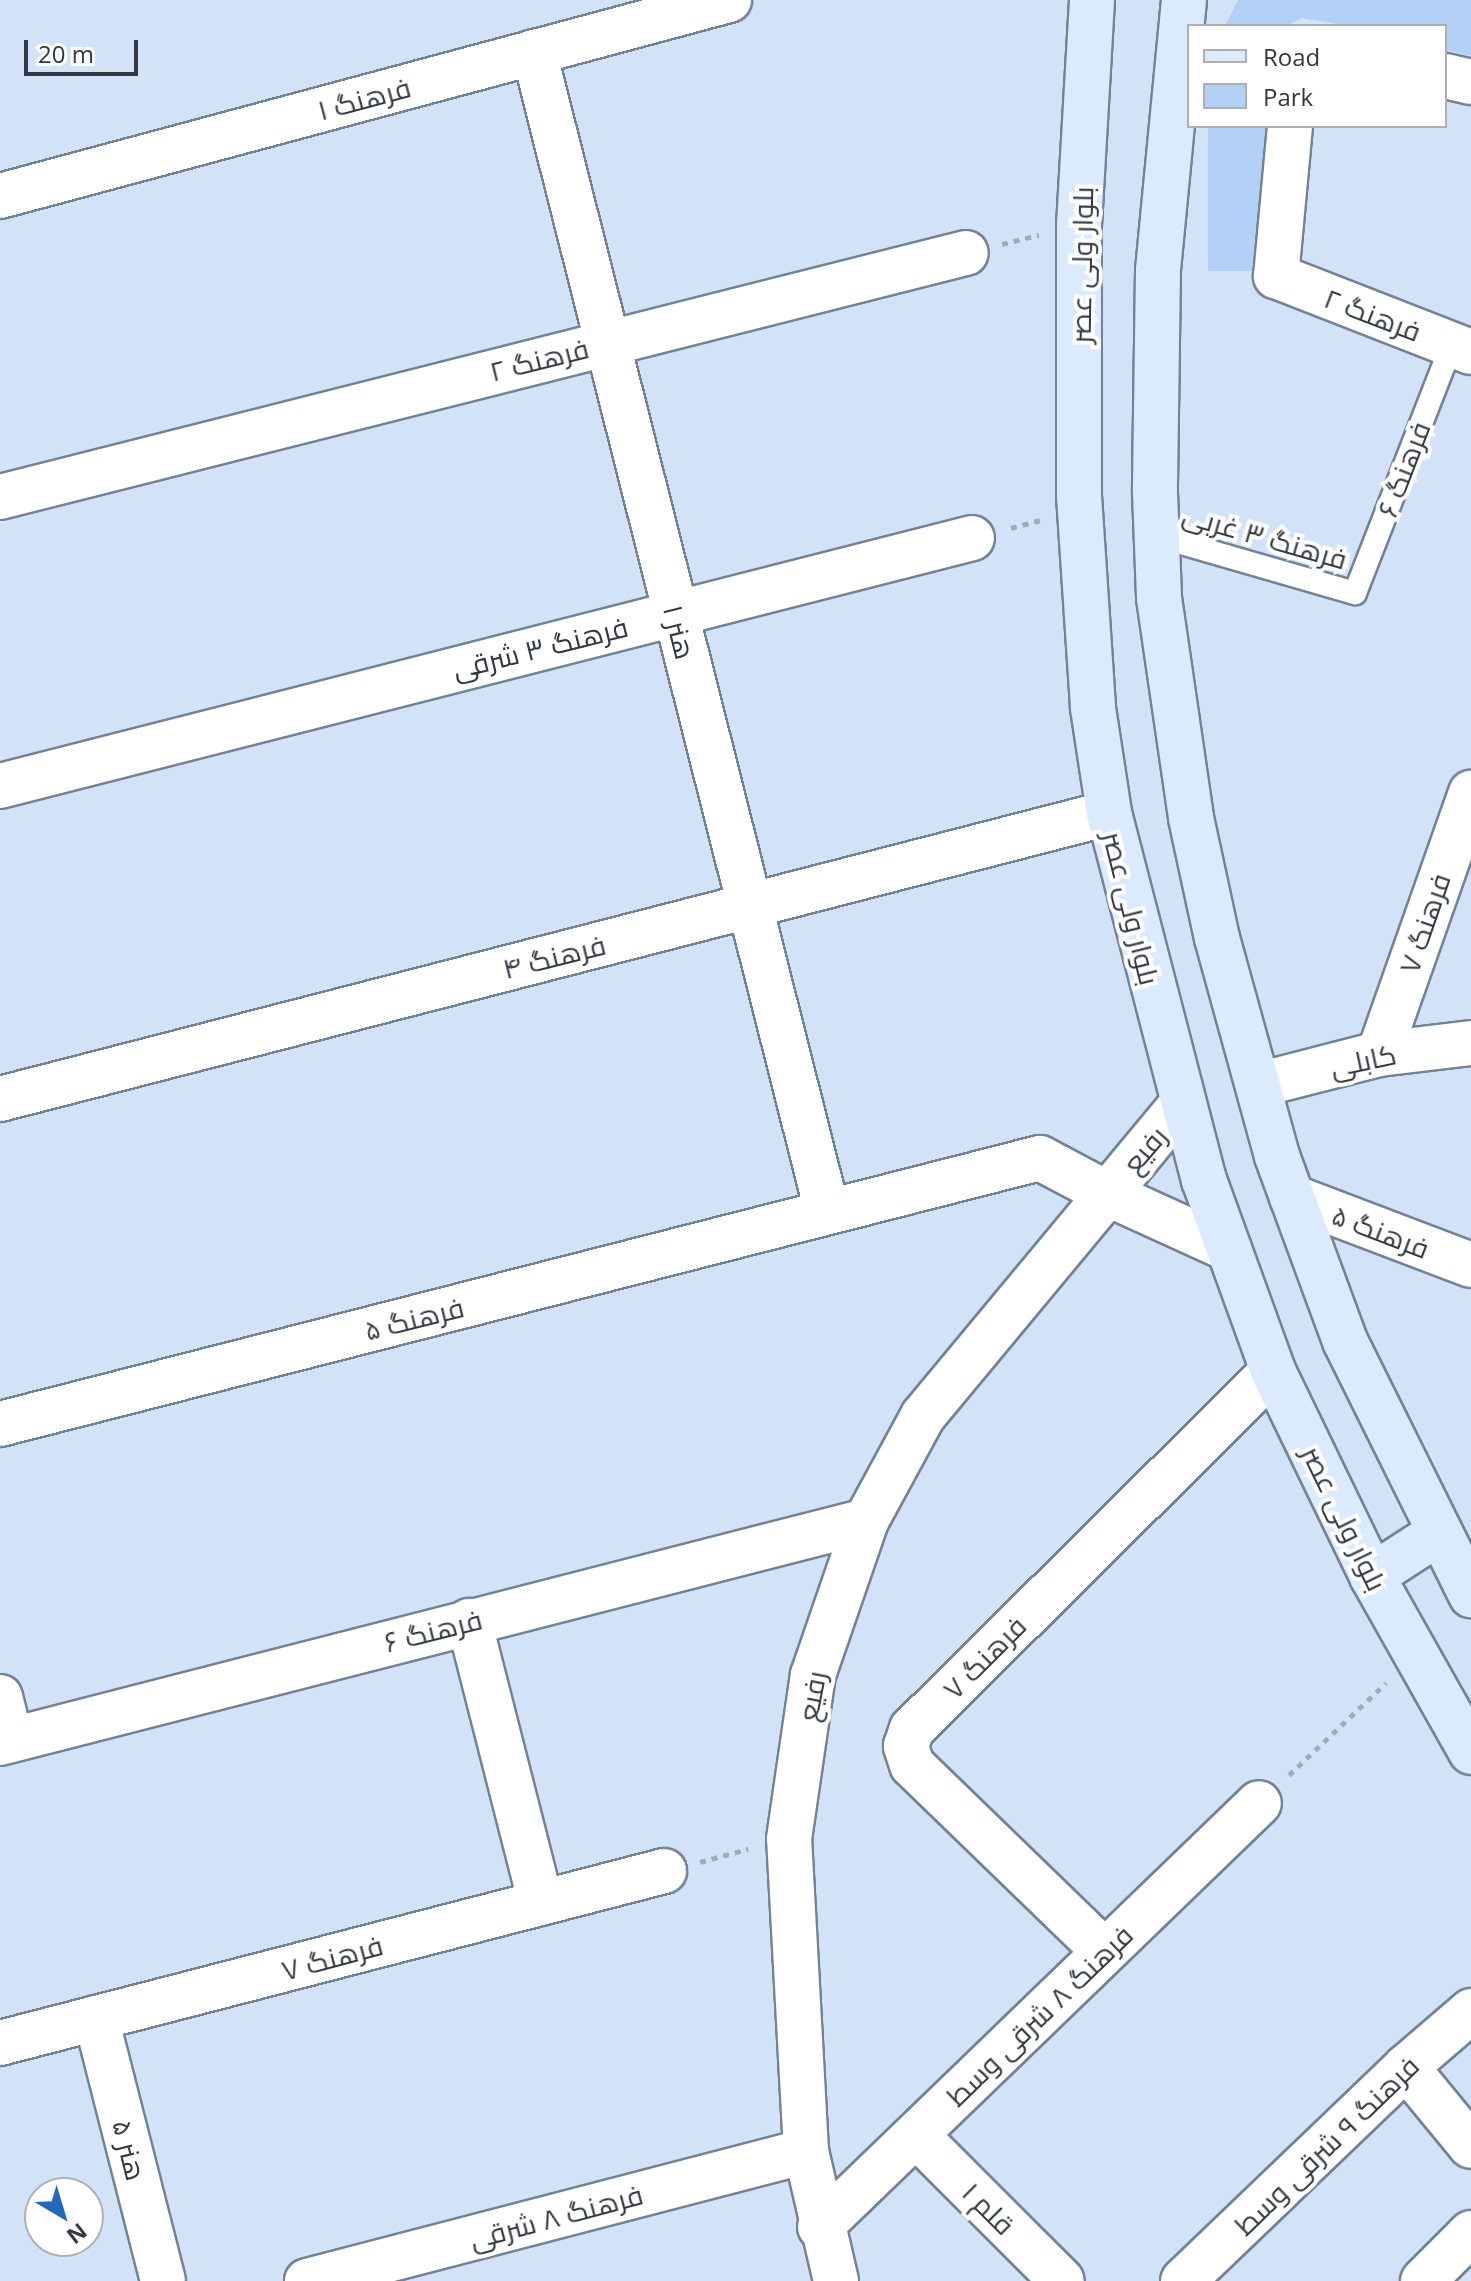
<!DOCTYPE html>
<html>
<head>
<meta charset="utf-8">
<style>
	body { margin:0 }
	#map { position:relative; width:1471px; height:2281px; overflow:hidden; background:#d2e3f8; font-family:"Open Sans",Cairo,sans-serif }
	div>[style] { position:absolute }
	.green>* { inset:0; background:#b3d1f6; transform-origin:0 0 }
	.path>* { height:5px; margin-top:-2.5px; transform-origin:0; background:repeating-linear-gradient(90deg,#9eacbd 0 6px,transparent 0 12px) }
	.roads { filter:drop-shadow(2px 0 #738295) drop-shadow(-2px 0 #738295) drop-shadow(0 2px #738295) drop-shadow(0 -2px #738295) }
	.service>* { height:22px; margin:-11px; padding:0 11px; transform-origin:11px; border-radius:11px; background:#fff }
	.minor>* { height:44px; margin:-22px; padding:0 22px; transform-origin:22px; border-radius:22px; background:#fff }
	.tertiary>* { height:44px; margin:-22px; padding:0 22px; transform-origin:22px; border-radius:22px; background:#fff }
	.secondary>* { height:44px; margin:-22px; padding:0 22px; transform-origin:22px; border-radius:22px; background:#dbeafd }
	span { translate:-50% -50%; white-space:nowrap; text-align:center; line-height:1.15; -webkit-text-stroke:8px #fff; paint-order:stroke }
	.street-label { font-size:28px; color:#323941 }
	.legend { position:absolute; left:1187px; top:24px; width:260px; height:104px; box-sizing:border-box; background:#fff; border:2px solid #adb0b3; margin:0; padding:10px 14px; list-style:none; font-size:24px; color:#323941 }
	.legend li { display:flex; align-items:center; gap:16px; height:40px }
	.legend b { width:40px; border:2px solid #adb0b3 }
	.north { position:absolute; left:24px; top:2177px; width:80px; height:80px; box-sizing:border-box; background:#fff; border:2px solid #adb0b3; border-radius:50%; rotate:142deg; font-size:22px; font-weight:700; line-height:32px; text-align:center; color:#323941 }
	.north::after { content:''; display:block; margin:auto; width:28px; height:36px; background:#2169b9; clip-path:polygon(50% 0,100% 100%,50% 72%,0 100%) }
	.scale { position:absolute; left:24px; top:40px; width:114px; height:36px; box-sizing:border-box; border:4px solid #323941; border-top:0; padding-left:10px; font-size:24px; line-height:28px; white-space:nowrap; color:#323941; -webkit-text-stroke:6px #fff; paint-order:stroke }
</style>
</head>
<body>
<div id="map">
	<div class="green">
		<div style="clip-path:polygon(1238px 0,1471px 0,1471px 56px,1445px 50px,1445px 26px,1350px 26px,1302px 18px,1286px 26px,1225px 26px)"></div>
		<div style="left:1208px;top:126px;width:60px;height:145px"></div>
	</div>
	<div class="path">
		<div style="left:1002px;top:244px;width:38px;rotate:-14deg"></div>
		<div style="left:1011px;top:528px;width:30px;rotate:-15deg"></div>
		<div style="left:1289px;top:1775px;width:134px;rotate:-43.5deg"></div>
		<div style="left:700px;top:1862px;width:50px;rotate:-15.2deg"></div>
	</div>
	<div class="roads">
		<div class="service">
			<div style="left:1157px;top:536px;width:206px;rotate:16.1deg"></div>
			<div style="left:1355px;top:593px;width:267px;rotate:-68.7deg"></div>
		</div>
		<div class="minor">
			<div style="left:534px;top:52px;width:1195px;rotate:75.81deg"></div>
			<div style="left:1445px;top:76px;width:27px;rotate:13deg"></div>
			<div style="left:1290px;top:126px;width:151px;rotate:95.3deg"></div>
			<div style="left:1276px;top:276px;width:209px;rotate:21.3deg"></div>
			<div style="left:0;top:196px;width:755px;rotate:-15.05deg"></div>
			<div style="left:0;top:497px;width:996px;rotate:-14.18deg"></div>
			<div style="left:0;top:786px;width:1003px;rotate:-14.31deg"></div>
			<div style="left:1379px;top:1054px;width:277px;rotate:-70.6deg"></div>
			<div style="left:1258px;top:1085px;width:125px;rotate:-14.4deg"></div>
			<div style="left:1379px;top:1054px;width:93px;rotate:-6.8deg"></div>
			<div style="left:0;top:1099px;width:1145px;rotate:-14.46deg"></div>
			<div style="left:1292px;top:1197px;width:191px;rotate:20.8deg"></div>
			<div style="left:0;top:1424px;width:1073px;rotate:-14.35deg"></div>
			<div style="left:1040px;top:1158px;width:75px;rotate:27.9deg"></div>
			<div style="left:469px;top:1621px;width:291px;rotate:75.7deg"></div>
			<div style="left:0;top:1697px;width:44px;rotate:75.7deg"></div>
			<div style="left:0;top:1743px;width:894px;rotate:-14.38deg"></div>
			<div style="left:1104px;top:1951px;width:267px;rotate:-135.9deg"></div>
			<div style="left:912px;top:1765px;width:20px;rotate:-108deg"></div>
			<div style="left:906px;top:1746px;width:18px;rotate:-71deg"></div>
			<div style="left:912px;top:1729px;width:508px;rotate:-44.76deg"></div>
			<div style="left:96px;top:2018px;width:271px;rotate:75.7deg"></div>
			<div style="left:0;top:2043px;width:686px;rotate:-14.52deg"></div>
			<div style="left:1406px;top:2067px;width:102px;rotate:50.6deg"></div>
			<div style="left:916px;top:2135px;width:206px;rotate:45deg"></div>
			<div style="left:820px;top:2227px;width:610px;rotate:-44deg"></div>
			<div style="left:307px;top:2281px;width:516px;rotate:-14.6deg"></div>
			<div style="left:1183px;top:2281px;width:309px;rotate:-43.8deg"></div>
			<div style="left:1406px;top:2067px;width:86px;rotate:-40.7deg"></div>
			<div style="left:1423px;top:2281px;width:68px;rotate:-45deg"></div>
		</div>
		<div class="tertiary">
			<div style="left:1106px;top:1193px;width:135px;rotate:24.5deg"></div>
			<div style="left:836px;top:2281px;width:133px;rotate:-103deg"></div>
			<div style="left:806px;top:2151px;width:312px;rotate:-93.1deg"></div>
			<div style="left:789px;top:1839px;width:166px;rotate:-81.7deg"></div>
			<div style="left:813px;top:1675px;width:163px;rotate:-71deg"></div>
			<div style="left:866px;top:1521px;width:119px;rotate:-61.5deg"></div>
			<div style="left:923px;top:1416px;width:405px;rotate:-50.3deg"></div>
		</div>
		<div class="secondary">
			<div style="left:1092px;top:0;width:226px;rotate:93.3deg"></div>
			<div style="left:1079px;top:226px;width:270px;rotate:90deg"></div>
			<div style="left:1079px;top:496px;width:212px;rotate:86.2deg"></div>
			<div style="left:1093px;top:708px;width:106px;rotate:81.3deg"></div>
			<div style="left:1109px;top:813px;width:379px;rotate:75.5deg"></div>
			<div style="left:1204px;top:1180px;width:203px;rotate:70.1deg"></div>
			<div style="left:1273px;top:1371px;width:228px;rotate:64.2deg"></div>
			<div style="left:1372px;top:1576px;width:202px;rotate:60.6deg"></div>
			<div style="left:1184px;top:0;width:271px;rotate:95.5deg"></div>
			<div style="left:1158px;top:270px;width:223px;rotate:90.8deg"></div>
			<div style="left:1155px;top:493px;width:105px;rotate:87.8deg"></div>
			<div style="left:1159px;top:598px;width:222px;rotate:81.7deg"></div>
			<div style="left:1191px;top:818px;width:123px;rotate:77.8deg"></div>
			<div style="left:1217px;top:938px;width:226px;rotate:74.6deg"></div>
			<div style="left:1277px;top:1156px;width:197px;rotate:69.8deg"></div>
			<div style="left:1345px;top:1341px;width:284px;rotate:63.6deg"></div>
			<div style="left:1372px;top:1576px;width:77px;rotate:-32.9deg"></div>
		</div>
	</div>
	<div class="street-label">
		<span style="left:364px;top:98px;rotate:-15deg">فرهنگ ۱</span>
		<span style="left:1081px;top:265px;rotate:-89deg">بلوار ولی عصر</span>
		<span style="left:1373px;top:314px;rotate:21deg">فرهنگ ۲</span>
		<span style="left:539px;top:359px;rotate:-14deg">فرهنگ ۲</span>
		<span style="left:1403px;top:469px;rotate:-69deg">فرهنگ ۶</span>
		<span style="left:1265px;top:536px;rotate:16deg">فرهنگ ۳ غربی</span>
		<span style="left:680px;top:632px;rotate:76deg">هنر ۱</span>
		<span style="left:540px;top:647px;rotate:-14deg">فرهنگ ۳ شرقی</span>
		<span style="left:1132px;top:908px;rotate:76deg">بلوار ولی عصر</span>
		<span style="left:1424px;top:923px;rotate:-71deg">فرهنگ ۷</span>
		<span style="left:554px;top:956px;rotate:-14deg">فرهنگ ۴</span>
		<span style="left:1363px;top:1060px;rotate:-12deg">کابلی</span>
		<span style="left:1144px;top:1149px;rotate:-49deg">رفیع</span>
		<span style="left:1381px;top:1231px;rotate:21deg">فرهنگ ۵</span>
		<span style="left:414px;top:1318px;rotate:-14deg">فرهنگ ۵</span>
		<span style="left:1345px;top:1518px;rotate:64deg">بلوار ولی عصر</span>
		<span style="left:433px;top:1630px;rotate:-14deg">فرهنگ ۶</span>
		<span style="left:984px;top:1657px;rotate:-45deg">فرهنگ ۷</span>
		<span style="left:811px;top:1696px;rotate:-79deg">رفیع</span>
		<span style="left:332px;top:1957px;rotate:-15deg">فرهنگ ۷</span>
		<span style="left:1039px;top:2015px;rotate:-44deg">فرهنگ ۸ شرقی وسط</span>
		<span style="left:1326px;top:2145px;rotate:-44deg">فرهنگ ۹ شرقی وسط</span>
		<span style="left:130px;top:2150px;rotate:76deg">هنر ۵</span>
		<span style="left:989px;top:2208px;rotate:45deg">قلم ۱</span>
		<span style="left:556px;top:2216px;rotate:-15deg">فرهنگ ۸ شرقی</span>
	</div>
	<ul class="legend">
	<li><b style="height:10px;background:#dbeafd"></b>Road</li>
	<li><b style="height:22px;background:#b3d1f6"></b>Park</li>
	</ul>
	<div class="north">N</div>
	<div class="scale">20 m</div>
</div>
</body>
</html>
